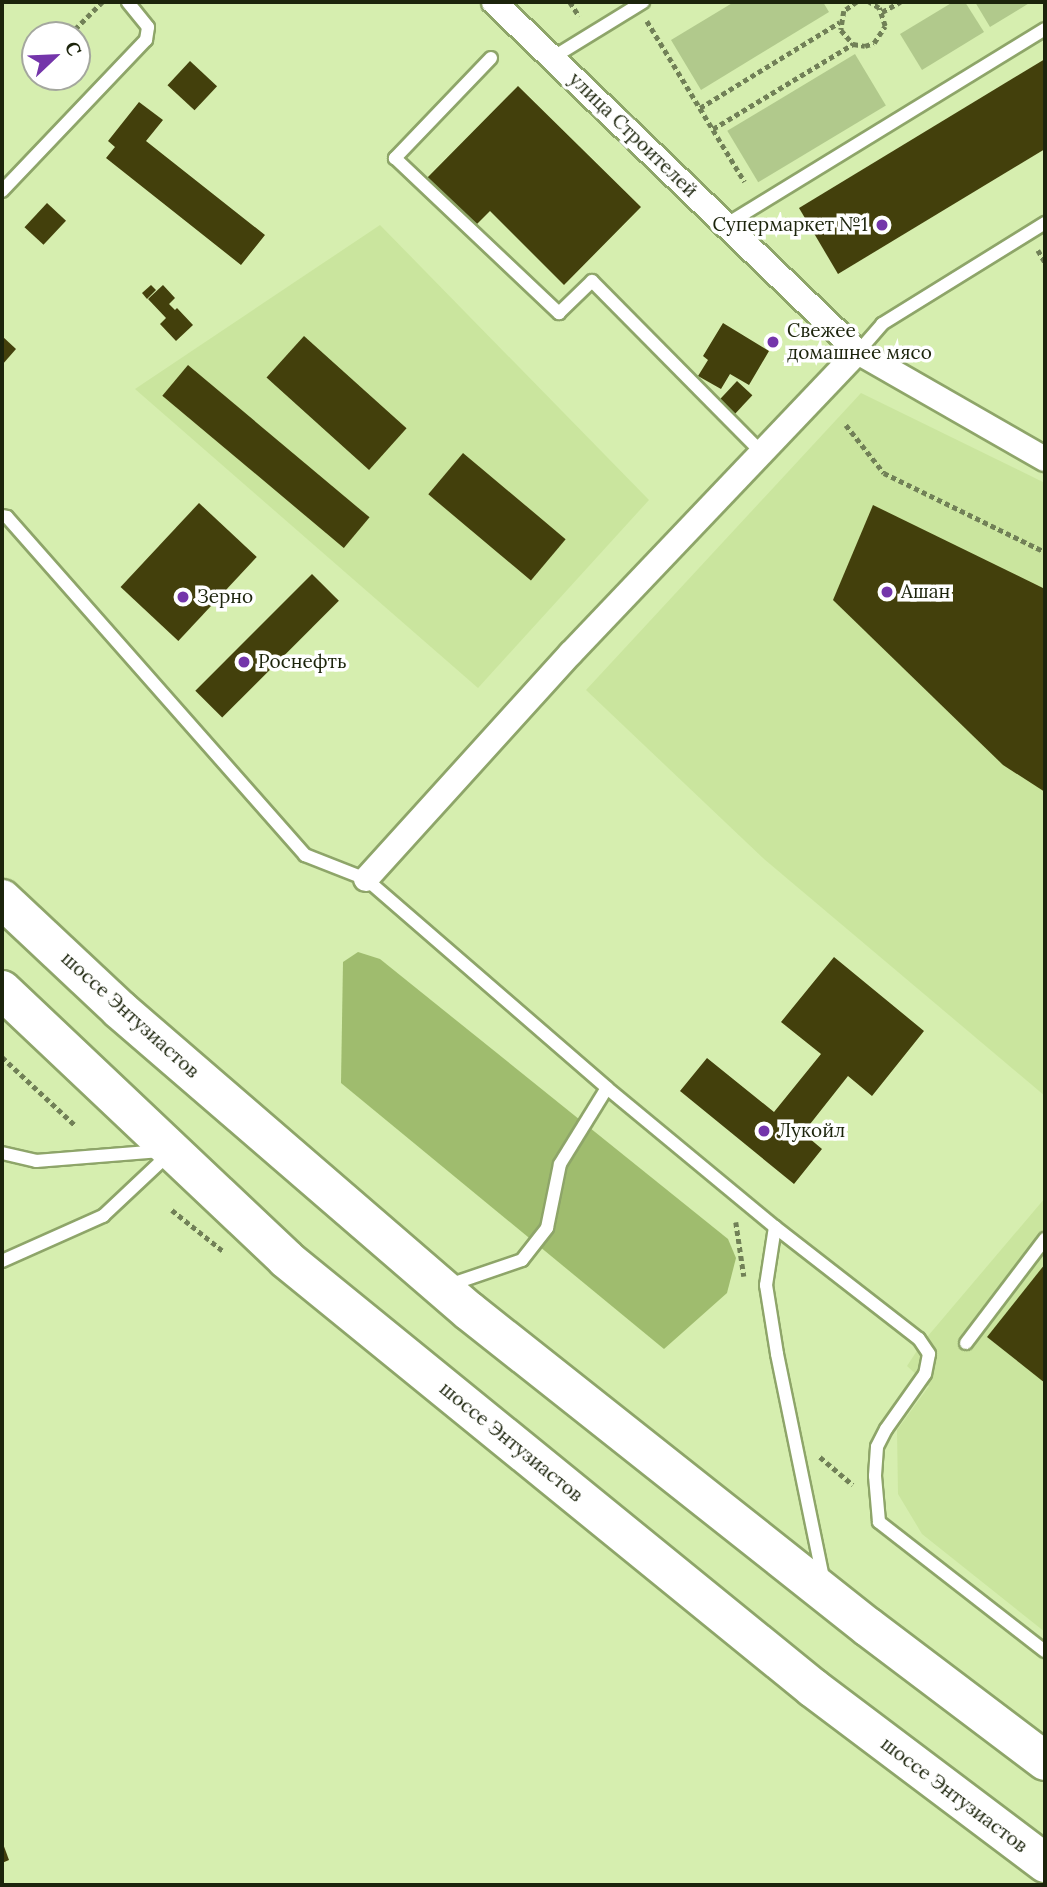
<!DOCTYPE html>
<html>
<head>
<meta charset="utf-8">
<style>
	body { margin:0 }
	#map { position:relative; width:1047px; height:1887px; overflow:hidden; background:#d6eeaf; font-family:Lora,serif }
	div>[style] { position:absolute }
	.built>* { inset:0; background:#cae59e }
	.green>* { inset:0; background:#b1c98c; transform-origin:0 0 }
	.forest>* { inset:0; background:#9fbc6e }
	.building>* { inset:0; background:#43400c; transform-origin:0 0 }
	.path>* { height:4.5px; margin-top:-2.25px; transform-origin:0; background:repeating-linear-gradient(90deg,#718057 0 5px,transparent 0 8.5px) }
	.roads { filter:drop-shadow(2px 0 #8ea569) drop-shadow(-2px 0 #8ea569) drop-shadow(0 2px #8ea569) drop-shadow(0 -2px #8ea569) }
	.service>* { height:12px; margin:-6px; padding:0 6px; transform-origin:6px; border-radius:6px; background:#fff }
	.minor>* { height:24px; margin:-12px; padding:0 12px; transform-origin:12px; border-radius:12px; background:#fff }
	.trunk>* { height:38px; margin:-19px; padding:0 19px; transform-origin:19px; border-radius:19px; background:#fff }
	.dots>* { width:19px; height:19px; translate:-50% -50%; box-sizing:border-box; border:4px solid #fff; border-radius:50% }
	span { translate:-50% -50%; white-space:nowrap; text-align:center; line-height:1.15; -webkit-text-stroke:7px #fff; paint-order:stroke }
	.street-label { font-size:19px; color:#1c240c }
	.poi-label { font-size:19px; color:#1c240c }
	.right { translate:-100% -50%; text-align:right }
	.left { translate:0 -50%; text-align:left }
	.frame { position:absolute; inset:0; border:4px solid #1c240c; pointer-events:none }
	.north { position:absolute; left:21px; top:21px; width:70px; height:70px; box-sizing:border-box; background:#fff; border:2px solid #a4a79e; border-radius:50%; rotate:67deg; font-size:19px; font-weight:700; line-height:28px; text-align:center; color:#1c240c }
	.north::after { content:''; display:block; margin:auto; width:24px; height:32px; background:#7435aa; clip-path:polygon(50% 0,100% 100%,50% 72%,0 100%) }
</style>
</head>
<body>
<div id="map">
	<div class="built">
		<div style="clip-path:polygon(380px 225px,649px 500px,478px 688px,135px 389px)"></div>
		<div style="clip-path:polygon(861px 393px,1045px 483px,1045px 1096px,764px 859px,586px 690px)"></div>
		<div style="clip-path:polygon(1045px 1198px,1045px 1632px,922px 1534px,898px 1494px,897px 1430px,929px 1386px,907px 1366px,922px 1343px)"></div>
	</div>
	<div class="green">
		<div style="clip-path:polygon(734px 2px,823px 2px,829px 12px,701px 90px,671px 40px)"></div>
		<div style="clip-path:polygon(953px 2px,965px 2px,984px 32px,922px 70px,900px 34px)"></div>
		<div style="clip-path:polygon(975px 2px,1031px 2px,990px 27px)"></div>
		<div style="left:855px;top:54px;width:60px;height:149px;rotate:59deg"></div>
	</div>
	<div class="forest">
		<div style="clip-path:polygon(358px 952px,380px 959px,728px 1239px,736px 1258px,727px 1293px,664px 1349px,341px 1083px,343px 962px)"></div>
	</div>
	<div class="building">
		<div style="clip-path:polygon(1045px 59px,1045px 149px,838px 274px,799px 208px)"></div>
		<div style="left:190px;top:61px;width:37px;height:33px;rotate:43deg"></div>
		<div style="clip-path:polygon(518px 86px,641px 207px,564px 285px,490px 211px,474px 227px,426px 179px)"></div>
		<div style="clip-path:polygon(139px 102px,163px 120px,146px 141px,265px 235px,241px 265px,106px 158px,115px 147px,108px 141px)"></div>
		<div style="left:47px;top:203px;width:26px;height:33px;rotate:43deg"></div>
		<div style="clip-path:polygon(151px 285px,156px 290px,147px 299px,142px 293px)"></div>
		<div style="clip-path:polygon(163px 285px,175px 298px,169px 304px,175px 310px,177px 308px,193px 325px,176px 341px,160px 324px,166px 318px,148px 299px)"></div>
		<div style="clip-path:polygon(723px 323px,769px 351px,749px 385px,730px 374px,721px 389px,698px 376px,708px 360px,703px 356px)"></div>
		<div style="clip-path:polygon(2px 336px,16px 349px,2px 365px)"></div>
		<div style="left:304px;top:336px;width:138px;height:56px;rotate:42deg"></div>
		<div style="left:188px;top:365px;width:237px;height:40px;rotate:40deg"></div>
		<div style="left:737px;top:381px;width:21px;height:28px;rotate:43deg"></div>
		<div style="left:463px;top:453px;width:134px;height:54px;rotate:40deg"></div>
		<div style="left:199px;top:503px;width:79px;height:115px;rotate:43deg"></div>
		<div style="clip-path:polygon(873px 505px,1045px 589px,1045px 792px,1003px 765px,833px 600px)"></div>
		<div style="left:312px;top:574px;width:38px;height:165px;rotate:45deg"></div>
		<div style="clip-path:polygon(834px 957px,924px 1031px,872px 1096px,848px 1076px,803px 1133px,822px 1149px,794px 1184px,680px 1091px,707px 1058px,774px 1112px,821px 1054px,781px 1022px)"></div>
		<div style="clip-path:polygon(1045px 1264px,1045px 1383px,987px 1337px)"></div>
		<div style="clip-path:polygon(2px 1841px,9px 1860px,2px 1863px)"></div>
	</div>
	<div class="path">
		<div style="left:570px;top:2px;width:17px;rotate:57deg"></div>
		<div style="left:857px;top:2px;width:16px;rotate:145deg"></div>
		<div style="left:844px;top:11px;width:19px;rotate:99deg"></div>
		<div style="left:841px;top:30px;width:18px;rotate:49deg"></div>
		<div style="left:853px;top:44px;width:12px;rotate:9deg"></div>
		<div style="left:865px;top:46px;width:9px;rotate:-18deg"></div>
		<div style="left:874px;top:43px;width:20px;rotate:-57deg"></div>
		<div style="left:885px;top:26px;width:19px;rotate:-108deg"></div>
		<div style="left:879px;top:8px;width:12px;rotate:-149deg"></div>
		<div style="left:882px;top:12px;width:21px;rotate:-29deg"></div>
		<div style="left:647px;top:21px;width:188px;rotate:58.7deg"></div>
		<div style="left:69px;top:35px;width:47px;rotate:-45deg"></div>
		<div style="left:700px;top:108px;width:164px;rotate:-31.6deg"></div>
		<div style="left:713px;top:129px;width:164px;rotate:-31.3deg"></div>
		<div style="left:1038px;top:250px;width:14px;rotate:60deg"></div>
		<div style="left:846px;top:425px;width:61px;rotate:51.6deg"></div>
		<div style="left:884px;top:473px;width:179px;rotate:26.1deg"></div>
		<div style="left:2px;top:1057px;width:100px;rotate:43deg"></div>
		<div style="left:172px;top:1210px;width:65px;rotate:38.8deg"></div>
		<div style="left:736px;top:1222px;width:55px;rotate:81.6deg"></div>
		<div style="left:820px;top:1457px;width:43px;rotate:40.3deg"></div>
	</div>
	<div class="roads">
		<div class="service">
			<div style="left:491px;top:58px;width:139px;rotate:133.8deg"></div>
			<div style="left:395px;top:158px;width:226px;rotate:43.4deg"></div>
			<div style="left:559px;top:313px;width:46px;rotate:-44.1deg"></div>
			<div style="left:592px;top:281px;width:243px;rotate:45.3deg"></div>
			<div style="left:552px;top:58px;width:107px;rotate:-31.6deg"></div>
			<div style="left:2px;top:191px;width:209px;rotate:-46.4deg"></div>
			<div style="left:146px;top:40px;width:13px;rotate:-81deg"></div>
			<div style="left:148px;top:27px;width:32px;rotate:-129deg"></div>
			<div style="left:727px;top:224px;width:373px;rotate:-31.5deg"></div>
			<div style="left:858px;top:352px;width:37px;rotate:-49deg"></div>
			<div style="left:882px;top:324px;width:192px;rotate:-31.8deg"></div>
			<div style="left:2px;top:516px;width:5px;rotate:11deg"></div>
			<div style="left:7px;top:517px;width:451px;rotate:48.6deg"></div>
			<div style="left:305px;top:855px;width:66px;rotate:21.5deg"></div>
			<div style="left:366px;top:879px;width:319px;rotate:40.9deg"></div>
			<div style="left:607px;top:1088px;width:218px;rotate:39.6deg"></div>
			<div style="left:775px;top:1227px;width:182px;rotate:37.9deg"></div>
			<div style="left:919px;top:1339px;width:18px;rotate:56deg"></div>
			<div style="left:929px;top:1354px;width:20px;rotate:101deg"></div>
			<div style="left:925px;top:1374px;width:67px;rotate:125.3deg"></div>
			<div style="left:886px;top:1429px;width:20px;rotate:117deg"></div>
			<div style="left:877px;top:1447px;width:29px;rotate:94deg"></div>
			<div style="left:875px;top:1476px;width:46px;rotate:85deg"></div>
			<div style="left:879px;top:1522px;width:210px;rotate:37.9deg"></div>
			<div style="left:2px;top:1153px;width:35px;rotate:13deg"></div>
			<div style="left:36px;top:1161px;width:125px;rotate:-4.6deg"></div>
			<div style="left:775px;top:1227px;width:59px;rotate:98.8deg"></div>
			<div style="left:766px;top:1285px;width:70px;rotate:80.9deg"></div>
			<div style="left:777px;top:1354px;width:229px;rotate:78.4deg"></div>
			<div style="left:2px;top:1261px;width:111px;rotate:-24deg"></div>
			<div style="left:103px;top:1216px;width:91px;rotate:-43.2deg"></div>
			<div style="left:449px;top:1285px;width:77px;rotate:-18.9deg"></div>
			<div style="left:522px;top:1260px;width:41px;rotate:-52deg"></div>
			<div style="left:547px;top:1228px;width:65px;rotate:-78.5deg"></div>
			<div style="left:560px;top:1164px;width:89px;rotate:-58.3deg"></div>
			<div style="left:966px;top:1343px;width:131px;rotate:-52.8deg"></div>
		</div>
		<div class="minor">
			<div style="left:494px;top:2px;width:505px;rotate:43.88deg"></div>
			<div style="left:858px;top:352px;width:215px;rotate:29.8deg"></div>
			<div style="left:366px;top:879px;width:305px;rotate:-47.8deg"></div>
			<div style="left:571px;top:653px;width:416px;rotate:-46.4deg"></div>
		</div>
		<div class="trunk">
			<div style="left:2px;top:899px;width:161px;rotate:43.2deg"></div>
			<div style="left:119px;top:1009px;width:462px;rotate:40.8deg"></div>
			<div style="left:469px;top:1311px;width:509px;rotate:38.38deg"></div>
			<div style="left:868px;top:1627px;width:222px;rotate:37.1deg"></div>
			<div style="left:2px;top:990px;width:391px;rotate:43.4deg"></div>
			<div style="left:286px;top:1259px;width:680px;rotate:39.15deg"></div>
			<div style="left:813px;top:1688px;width:291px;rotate:37deg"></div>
		</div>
	</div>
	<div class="dots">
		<div style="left:882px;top:225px;background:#7435aa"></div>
		<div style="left:773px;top:342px;background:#7435aa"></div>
		<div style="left:887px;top:592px;background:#7435aa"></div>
		<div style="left:183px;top:597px;background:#7435aa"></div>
		<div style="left:244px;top:662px;background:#7435aa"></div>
		<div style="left:764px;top:1131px;background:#7435aa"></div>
	</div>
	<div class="street-label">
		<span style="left:633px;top:135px;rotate:44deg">улица Строителей</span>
		<span style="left:130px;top:1015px;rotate:42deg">шоссе Энтузиастов</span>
		<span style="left:511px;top:1442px;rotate:39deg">шоссе Энтузиастов</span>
		<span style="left:954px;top:1795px;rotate:37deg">шоссе Энтузиастов</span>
	</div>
	<div class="poi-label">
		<span class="right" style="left:868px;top:225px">Супермаркет №1</span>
		<span class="left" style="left:787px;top:342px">Свежее<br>домашнее мясо</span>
		<span class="left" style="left:901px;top:592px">Ашан</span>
		<span class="left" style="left:197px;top:597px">Зерно</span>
		<span class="left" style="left:258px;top:662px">Роснефть</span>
		<span class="left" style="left:778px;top:1131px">Лукойл</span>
	</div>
	<div class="frame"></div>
	<div class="north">С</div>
</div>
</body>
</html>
